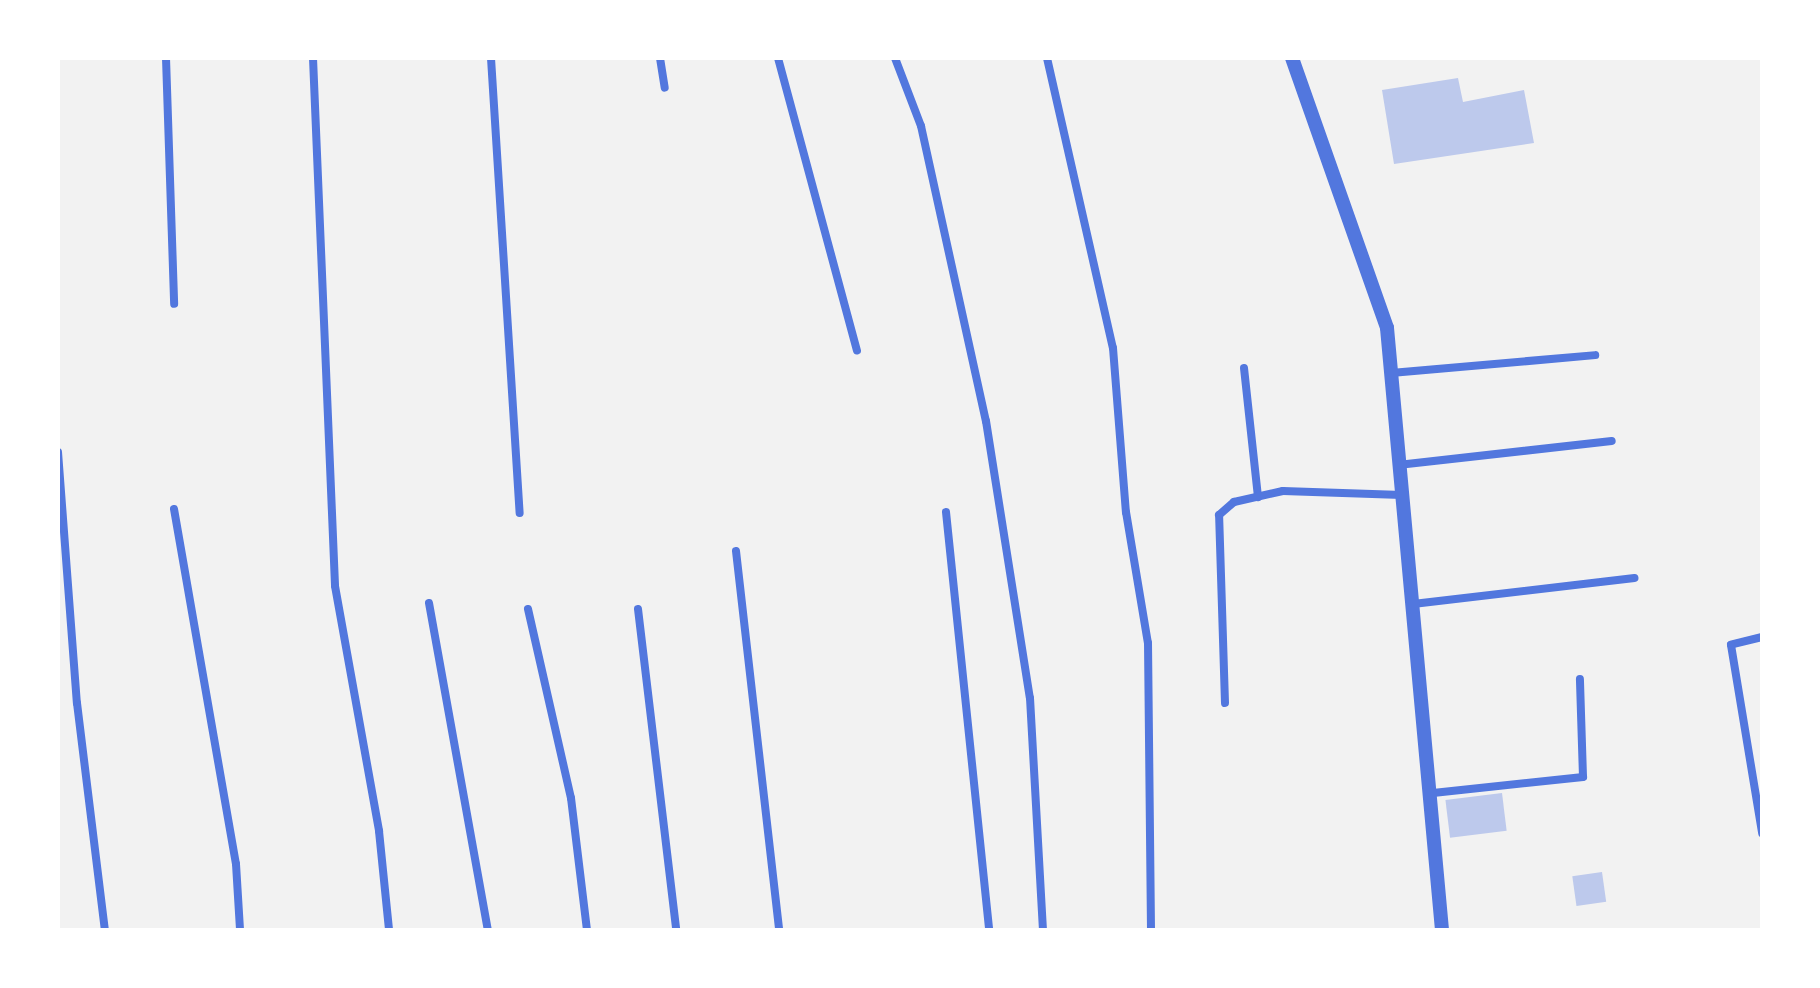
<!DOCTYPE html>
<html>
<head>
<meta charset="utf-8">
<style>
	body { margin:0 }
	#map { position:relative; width:1820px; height:988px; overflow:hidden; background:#f2f2f2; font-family:"Archivo Narrow",sans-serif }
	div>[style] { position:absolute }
	.building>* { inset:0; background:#bdc9ec; transform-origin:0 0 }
	.minor>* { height:8px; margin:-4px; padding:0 4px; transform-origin:4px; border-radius:4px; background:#5277de }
	.tertiary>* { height:14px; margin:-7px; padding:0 7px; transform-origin:7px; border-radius:7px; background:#5277de }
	span { translate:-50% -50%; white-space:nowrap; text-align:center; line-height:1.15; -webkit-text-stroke:8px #fff; paint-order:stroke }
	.frame { position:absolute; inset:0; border:60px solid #fff; pointer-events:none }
</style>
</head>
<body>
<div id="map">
	<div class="building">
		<div style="clip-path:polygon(1458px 78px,1463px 102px,1524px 90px,1534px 143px,1394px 164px,1382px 90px)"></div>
		<div style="left:1502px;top:793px;width:38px;height:57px;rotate:83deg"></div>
		<div style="left:1602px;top:872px;width:30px;height:30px;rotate:82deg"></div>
	</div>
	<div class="minor">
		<div style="left:166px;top:58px;width:246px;rotate:88.1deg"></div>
		<div style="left:313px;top:58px;width:528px;rotate:87.61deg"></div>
		<div style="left:335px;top:586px;width:249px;rotate:79.8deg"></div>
		<div style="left:379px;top:831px;width:100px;rotate:84.2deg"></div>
		<div style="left:491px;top:58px;width:456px;rotate:86.4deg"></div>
		<div style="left:660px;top:58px;width:30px;rotate:81deg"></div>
		<div style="left:778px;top:58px;width:303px;rotate:74.9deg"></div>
		<div style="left:895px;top:58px;width:73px;rotate:69.1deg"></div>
		<div style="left:921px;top:126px;width:302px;rotate:77.6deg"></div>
		<div style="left:986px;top:421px;width:280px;rotate:81deg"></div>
		<div style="left:1030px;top:698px;width:232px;rotate:86.8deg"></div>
		<div style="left:1047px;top:58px;width:297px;rotate:77.2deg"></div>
		<div style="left:1113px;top:348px;width:165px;rotate:85.5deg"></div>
		<div style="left:1126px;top:512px;width:133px;rotate:80.5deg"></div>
		<div style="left:1148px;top:643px;width:287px;rotate:89.4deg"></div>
		<div style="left:1244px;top:368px;width:130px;rotate:83.8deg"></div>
		<div style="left:1391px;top:373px;width:205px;rotate:-5deg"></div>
		<div style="left:58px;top:452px;width:252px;rotate:85.7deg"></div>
		<div style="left:77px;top:703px;width:229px;rotate:83deg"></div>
		<div style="left:1398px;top:465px;width:215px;rotate:-6.4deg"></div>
		<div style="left:174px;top:509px;width:360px;rotate:80.1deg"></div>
		<div style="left:236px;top:864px;width:66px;rotate:86.5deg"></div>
		<div style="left:946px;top:512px;width:420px;rotate:84.1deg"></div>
		<div style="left:736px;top:551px;width:381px;rotate:83.5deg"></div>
		<div style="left:429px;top:603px;width:332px;rotate:79.8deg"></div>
		<div style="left:1413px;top:604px;width:223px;rotate:-6.7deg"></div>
		<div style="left:528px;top:609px;width:194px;rotate:77.2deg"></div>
		<div style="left:571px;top:798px;width:133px;rotate:83.1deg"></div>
		<div style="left:638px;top:609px;width:323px;rotate:83.2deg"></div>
		<div style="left:1762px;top:637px;width:32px;rotate:166deg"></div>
		<div style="left:1731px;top:645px;width:191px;rotate:80.6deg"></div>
		<div style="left:1225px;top:703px;width:188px;rotate:-91.8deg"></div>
		<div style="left:1219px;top:515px;width:20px;rotate:-41deg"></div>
		<div style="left:1234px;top:502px;width:50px;rotate:-12.7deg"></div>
		<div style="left:1283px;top:491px;width:119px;rotate:1.9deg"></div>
		<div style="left:1433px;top:793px;width:151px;rotate:-6.1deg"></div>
		<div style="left:1583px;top:777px;width:98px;rotate:-91.8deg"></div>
	</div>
	<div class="tertiary">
		<div style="left:1292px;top:58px;width:286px;rotate:70.6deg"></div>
		<div style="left:1387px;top:328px;width:605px;rotate:84.78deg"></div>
	</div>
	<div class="frame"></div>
</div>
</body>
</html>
